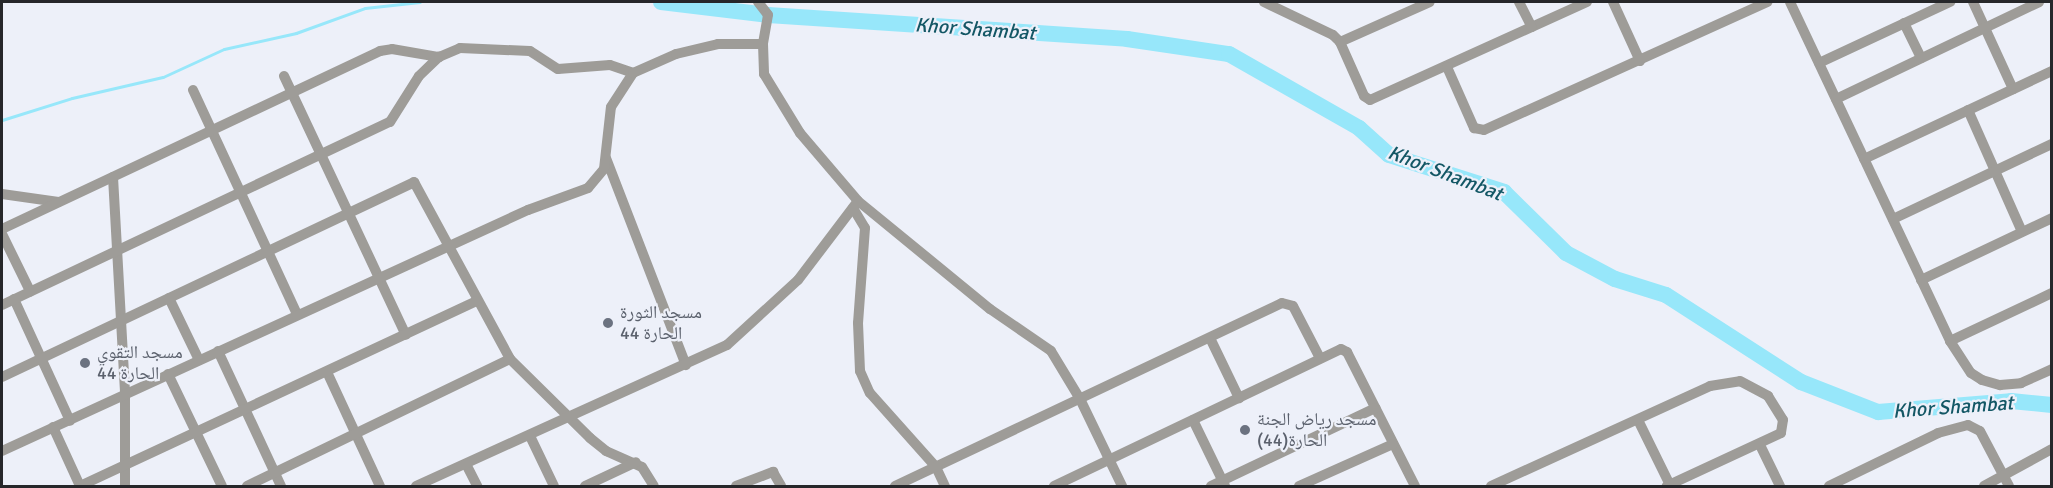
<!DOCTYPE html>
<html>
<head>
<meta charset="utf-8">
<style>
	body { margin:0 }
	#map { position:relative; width:2053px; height:488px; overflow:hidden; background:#edf0f9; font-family:Signika,"Noto Naskh Arabic",sans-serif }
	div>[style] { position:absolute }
	.stream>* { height:3px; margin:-1.5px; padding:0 1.5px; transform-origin:1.5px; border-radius:1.5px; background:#97e7fa }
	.river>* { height:16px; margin:-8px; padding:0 8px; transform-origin:8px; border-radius:8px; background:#97e7fa }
	.minor>* { height:10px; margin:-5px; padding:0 5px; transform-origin:5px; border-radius:5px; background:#9e9c98 }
	.dots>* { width:16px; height:16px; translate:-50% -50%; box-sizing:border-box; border:3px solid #edf0f9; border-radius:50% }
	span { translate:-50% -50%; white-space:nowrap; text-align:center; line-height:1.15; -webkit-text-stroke:4.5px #edf0f9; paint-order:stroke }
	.worship-label { font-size:18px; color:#5b616d }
	.left { translate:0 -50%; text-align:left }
	.water-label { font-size:20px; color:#135765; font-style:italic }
	.frame { position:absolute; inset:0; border:3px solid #26272a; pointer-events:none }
</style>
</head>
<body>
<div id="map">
	<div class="stream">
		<div style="left:2px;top:120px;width:73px;rotate:-17.4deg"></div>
		<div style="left:72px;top:98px;width:93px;rotate:-13deg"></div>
		<div style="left:163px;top:77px;width:67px;rotate:-24.7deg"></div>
		<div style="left:224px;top:49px;width:74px;rotate:-12.5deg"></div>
		<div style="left:296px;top:33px;width:73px;rotate:-19.9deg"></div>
		<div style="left:365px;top:8px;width:55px;rotate:-6.2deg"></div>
	</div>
	<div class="river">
		<div style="left:661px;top:2px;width:108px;rotate:6.9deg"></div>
		<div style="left:768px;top:15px;width:360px;rotate:3.8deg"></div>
		<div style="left:1127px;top:39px;width:103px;rotate:8.4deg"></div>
		<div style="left:1229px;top:54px;width:150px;rotate:29.6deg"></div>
		<div style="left:1359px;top:128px;width:40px;rotate:42deg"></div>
		<div style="left:1389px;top:155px;width:121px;rotate:17.8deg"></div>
		<div style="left:1504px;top:192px;width:87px;rotate:44.5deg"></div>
		<div style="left:1566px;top:253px;width:55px;rotate:28deg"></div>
		<div style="left:1615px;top:279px;width:53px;rotate:17.4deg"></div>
		<div style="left:1666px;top:295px;width:161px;rotate:32.8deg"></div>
		<div style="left:1801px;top:382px;width:83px;rotate:21.3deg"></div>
		<div style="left:1878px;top:412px;width:133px;rotate:-4.7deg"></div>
		<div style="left:2011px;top:401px;width:41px;rotate:5.6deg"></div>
	</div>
	<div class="minor">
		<div style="left:758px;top:2px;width:16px;rotate:52deg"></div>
		<div style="left:768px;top:15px;width:29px;rotate:100deg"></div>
		<div style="left:763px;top:44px;width:30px;rotate:88deg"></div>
		<div style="left:764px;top:74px;width:69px;rotate:58.6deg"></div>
		<div style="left:800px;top:133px;width:89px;rotate:49.5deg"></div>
		<div style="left:858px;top:201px;width:171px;rotate:39.3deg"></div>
		<div style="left:990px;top:309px;width:74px;rotate:34.5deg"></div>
		<div style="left:1051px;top:351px;width:56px;rotate:58.9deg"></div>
		<div style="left:1080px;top:399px;width:97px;rotate:64.2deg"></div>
		<div style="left:1264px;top:2px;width:76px;rotate:25.6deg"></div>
		<div style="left:1333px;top:35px;width:10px;rotate:45deg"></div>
		<div style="left:1340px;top:42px;width:59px;rotate:66deg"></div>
		<div style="left:1364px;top:96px;width:7px;rotate:34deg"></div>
		<div style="left:1370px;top:100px;width:238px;rotate:-24.3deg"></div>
		<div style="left:1519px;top:2px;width:28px;rotate:63deg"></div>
		<div style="left:1613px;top:2px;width:65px;rotate:65.4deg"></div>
		<div style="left:1790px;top:2px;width:375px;rotate:64.7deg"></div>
		<div style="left:1950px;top:341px;width:113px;rotate:-25.2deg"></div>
		<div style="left:1973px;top:2px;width:96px;rotate:65.3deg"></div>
		<div style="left:1904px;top:23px;width:39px;rotate:64deg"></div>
		<div style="left:1340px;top:42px;width:98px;rotate:-24deg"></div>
		<div style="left:1819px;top:63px;width:145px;rotate:-25deg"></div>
		<div style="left:1447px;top:67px;width:67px;rotate:66.1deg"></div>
		<div style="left:1474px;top:128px;width:10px;rotate:11deg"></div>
		<div style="left:1484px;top:130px;width:311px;rotate:-24.3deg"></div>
		<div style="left:284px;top:76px;width:286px;rotate:64.8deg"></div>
		<div style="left:193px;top:90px;width:247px;rotate:65.1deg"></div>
		<div style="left:1836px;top:99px;width:225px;rotate:-25.5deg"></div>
		<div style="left:1968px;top:110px;width:133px;rotate:66.1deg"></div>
		<div style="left:606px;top:158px;width:222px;rotate:68.9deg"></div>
		<div style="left:1864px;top:159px;width:208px;rotate:-25.1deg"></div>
		<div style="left:113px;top:177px;width:217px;rotate:86.8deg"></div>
		<div style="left:125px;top:394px;width:92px;rotate:90deg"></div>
		<div style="left:2px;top:194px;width:57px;rotate:8.1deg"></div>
		<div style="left:853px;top:208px;width:23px;rotate:59deg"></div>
		<div style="left:865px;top:228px;width:95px;rotate:94.2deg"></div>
		<div style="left:858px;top:323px;width:48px;rotate:87.6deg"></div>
		<div style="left:860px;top:371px;width:24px;rotate:66deg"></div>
		<div style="left:870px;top:393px;width:99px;rotate:48.3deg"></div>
		<div style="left:936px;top:467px;width:21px;rotate:65deg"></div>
		<div style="left:1893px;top:219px;width:176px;rotate:-25.3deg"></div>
		<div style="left:2px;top:229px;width:418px;rotate:-25.2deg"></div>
		<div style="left:380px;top:51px;width:12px;rotate:-9deg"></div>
		<div style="left:392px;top:49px;width:48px;rotate:9.7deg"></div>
		<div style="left:2px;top:234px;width:64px;rotate:63.8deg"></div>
		<div style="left:1921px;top:280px;width:145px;rotate:-25.3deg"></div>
		<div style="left:169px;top:298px;width:69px;rotate:64.2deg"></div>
		<div style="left:14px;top:299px;width:134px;rotate:65.3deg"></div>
		<div style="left:2px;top:305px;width:429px;rotate:-25.3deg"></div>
		<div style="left:390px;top:122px;width:54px;rotate:-57.8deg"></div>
		<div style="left:419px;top:76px;width:28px;rotate:-44deg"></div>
		<div style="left:439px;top:57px;width:23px;rotate:-23deg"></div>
		<div style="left:460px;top:48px;width:70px;rotate:2.5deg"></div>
		<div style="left:530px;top:51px;width:33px;rotate:33deg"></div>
		<div style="left:558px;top:69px;width:52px;rotate:-4.4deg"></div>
		<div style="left:610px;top:65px;width:24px;rotate:19deg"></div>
		<div style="left:1210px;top:338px;width:67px;rotate:64.2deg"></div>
		<div style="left:1950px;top:341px;width:38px;rotate:57deg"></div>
		<div style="left:1971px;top:373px;width:13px;rotate:32deg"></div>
		<div style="left:1982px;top:380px;width:19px;rotate:16deg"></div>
		<div style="left:2000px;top:385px;width:21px;rotate:-5deg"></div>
		<div style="left:2021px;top:383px;width:34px;rotate:-24deg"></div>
		<div style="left:218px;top:351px;width:149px;rotate:65deg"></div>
		<div style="left:327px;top:372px;width:126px;rotate:65.1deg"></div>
		<div style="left:168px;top:374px;width:124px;rotate:64.3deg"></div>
		<div style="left:2px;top:377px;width:456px;rotate:-25.3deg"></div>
		<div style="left:414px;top:182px;width:201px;rotate:61.5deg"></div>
		<div style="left:510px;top:359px;width:112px;rotate:44.6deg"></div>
		<div style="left:590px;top:438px;width:21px;rotate:39deg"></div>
		<div style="left:606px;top:451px;width:39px;rotate:24deg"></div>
		<div style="left:642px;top:467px;width:22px;rotate:58deg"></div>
		<div style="left:1193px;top:420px;width:73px;rotate:64.1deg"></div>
		<div style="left:1638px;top:420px;width:72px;rotate:63.8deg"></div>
		<div style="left:53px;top:427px;width:65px;rotate:65.4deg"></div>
		<div style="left:80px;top:486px;width:437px;rotate:-25deg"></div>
		<div style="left:530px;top:436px;width:55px;rotate:64.4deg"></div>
		<div style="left:1760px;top:445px;width:46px;rotate:64deg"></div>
		<div style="left:2px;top:451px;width:579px;rotate:-24.62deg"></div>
		<div style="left:528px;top:210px;width:64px;rotate:-20.1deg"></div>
		<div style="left:588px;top:188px;width:25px;rotate:-50deg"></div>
		<div style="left:604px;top:169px;width:62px;rotate:-83.6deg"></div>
		<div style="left:611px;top:107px;width:40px;rotate:-57.1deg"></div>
		<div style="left:633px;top:73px;width:47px;rotate:-23.8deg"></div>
		<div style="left:676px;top:54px;width:43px;rotate:-13.4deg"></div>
		<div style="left:718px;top:44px;width:45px"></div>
		<div style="left:466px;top:464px;width:25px;rotate:63deg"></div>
		<div style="left:247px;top:486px;width:292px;rotate:-25.8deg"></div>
		<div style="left:416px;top:486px;width:341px;rotate:-24.4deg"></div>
		<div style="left:727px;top:345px;width:96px;rotate:-42.5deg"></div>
		<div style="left:798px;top:280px;width:99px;rotate:-52.8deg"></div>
		<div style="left:585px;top:486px;width:56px;rotate:-25.2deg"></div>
		<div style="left:736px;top:486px;width:40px;rotate:-21deg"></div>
		<div style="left:773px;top:472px;width:16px;rotate:60deg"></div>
		<div style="left:895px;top:486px;width:428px;rotate:-25.3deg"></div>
		<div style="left:1282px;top:303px;width:11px;rotate:15deg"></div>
		<div style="left:1293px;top:306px;width:59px;rotate:62.6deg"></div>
		<div style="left:1054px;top:486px;width:318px;rotate:-25.5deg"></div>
		<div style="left:1341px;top:349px;width:7px;rotate:27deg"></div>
		<div style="left:1347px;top:352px;width:150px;rotate:63.1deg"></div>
		<div style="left:1211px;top:486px;width:182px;rotate:-25.4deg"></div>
		<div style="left:1299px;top:486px;width:103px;rotate:-24.1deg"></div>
		<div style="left:1491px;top:486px;width:241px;rotate:-24.5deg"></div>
		<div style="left:1710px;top:386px;width:30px;rotate:-9deg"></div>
		<div style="left:1740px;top:381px;width:32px;rotate:28deg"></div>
		<div style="left:1768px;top:396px;width:28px;rotate:58deg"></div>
		<div style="left:1783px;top:420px;width:13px;rotate:99deg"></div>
		<div style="left:1781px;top:433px;width:126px;rotate:155.1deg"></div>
		<div style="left:1829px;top:486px;width:121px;rotate:-25.9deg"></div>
		<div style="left:1938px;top:433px;width:31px;rotate:-15deg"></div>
		<div style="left:1968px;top:425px;width:13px;rotate:27deg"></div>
		<div style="left:1980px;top:431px;width:62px;rotate:62.2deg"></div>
		<div style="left:1984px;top:486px;width:77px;rotate:-28.6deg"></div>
	</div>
	<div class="dots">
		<div style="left:608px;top:323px;background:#6b7280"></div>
		<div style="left:85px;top:363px;background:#6b7280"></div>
		<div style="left:1245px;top:430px;background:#6b7280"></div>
	</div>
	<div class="worship-label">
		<span class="left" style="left:620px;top:323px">مسجد الثورة<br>الحارة 44</span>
		<span class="left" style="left:97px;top:363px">مسجد التقوي<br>الحارة 44</span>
		<span class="left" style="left:1257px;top:430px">مسجد رياض الجنة<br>الحارة(44)</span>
	</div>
	<div class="water-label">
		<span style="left:975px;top:29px;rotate:4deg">Khor Shambat</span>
		<span style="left:1445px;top:173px;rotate:21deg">Khor Shambat</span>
		<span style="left:1953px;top:407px;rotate:-4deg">Khor Shambat</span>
	</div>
	<div class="frame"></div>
</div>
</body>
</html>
